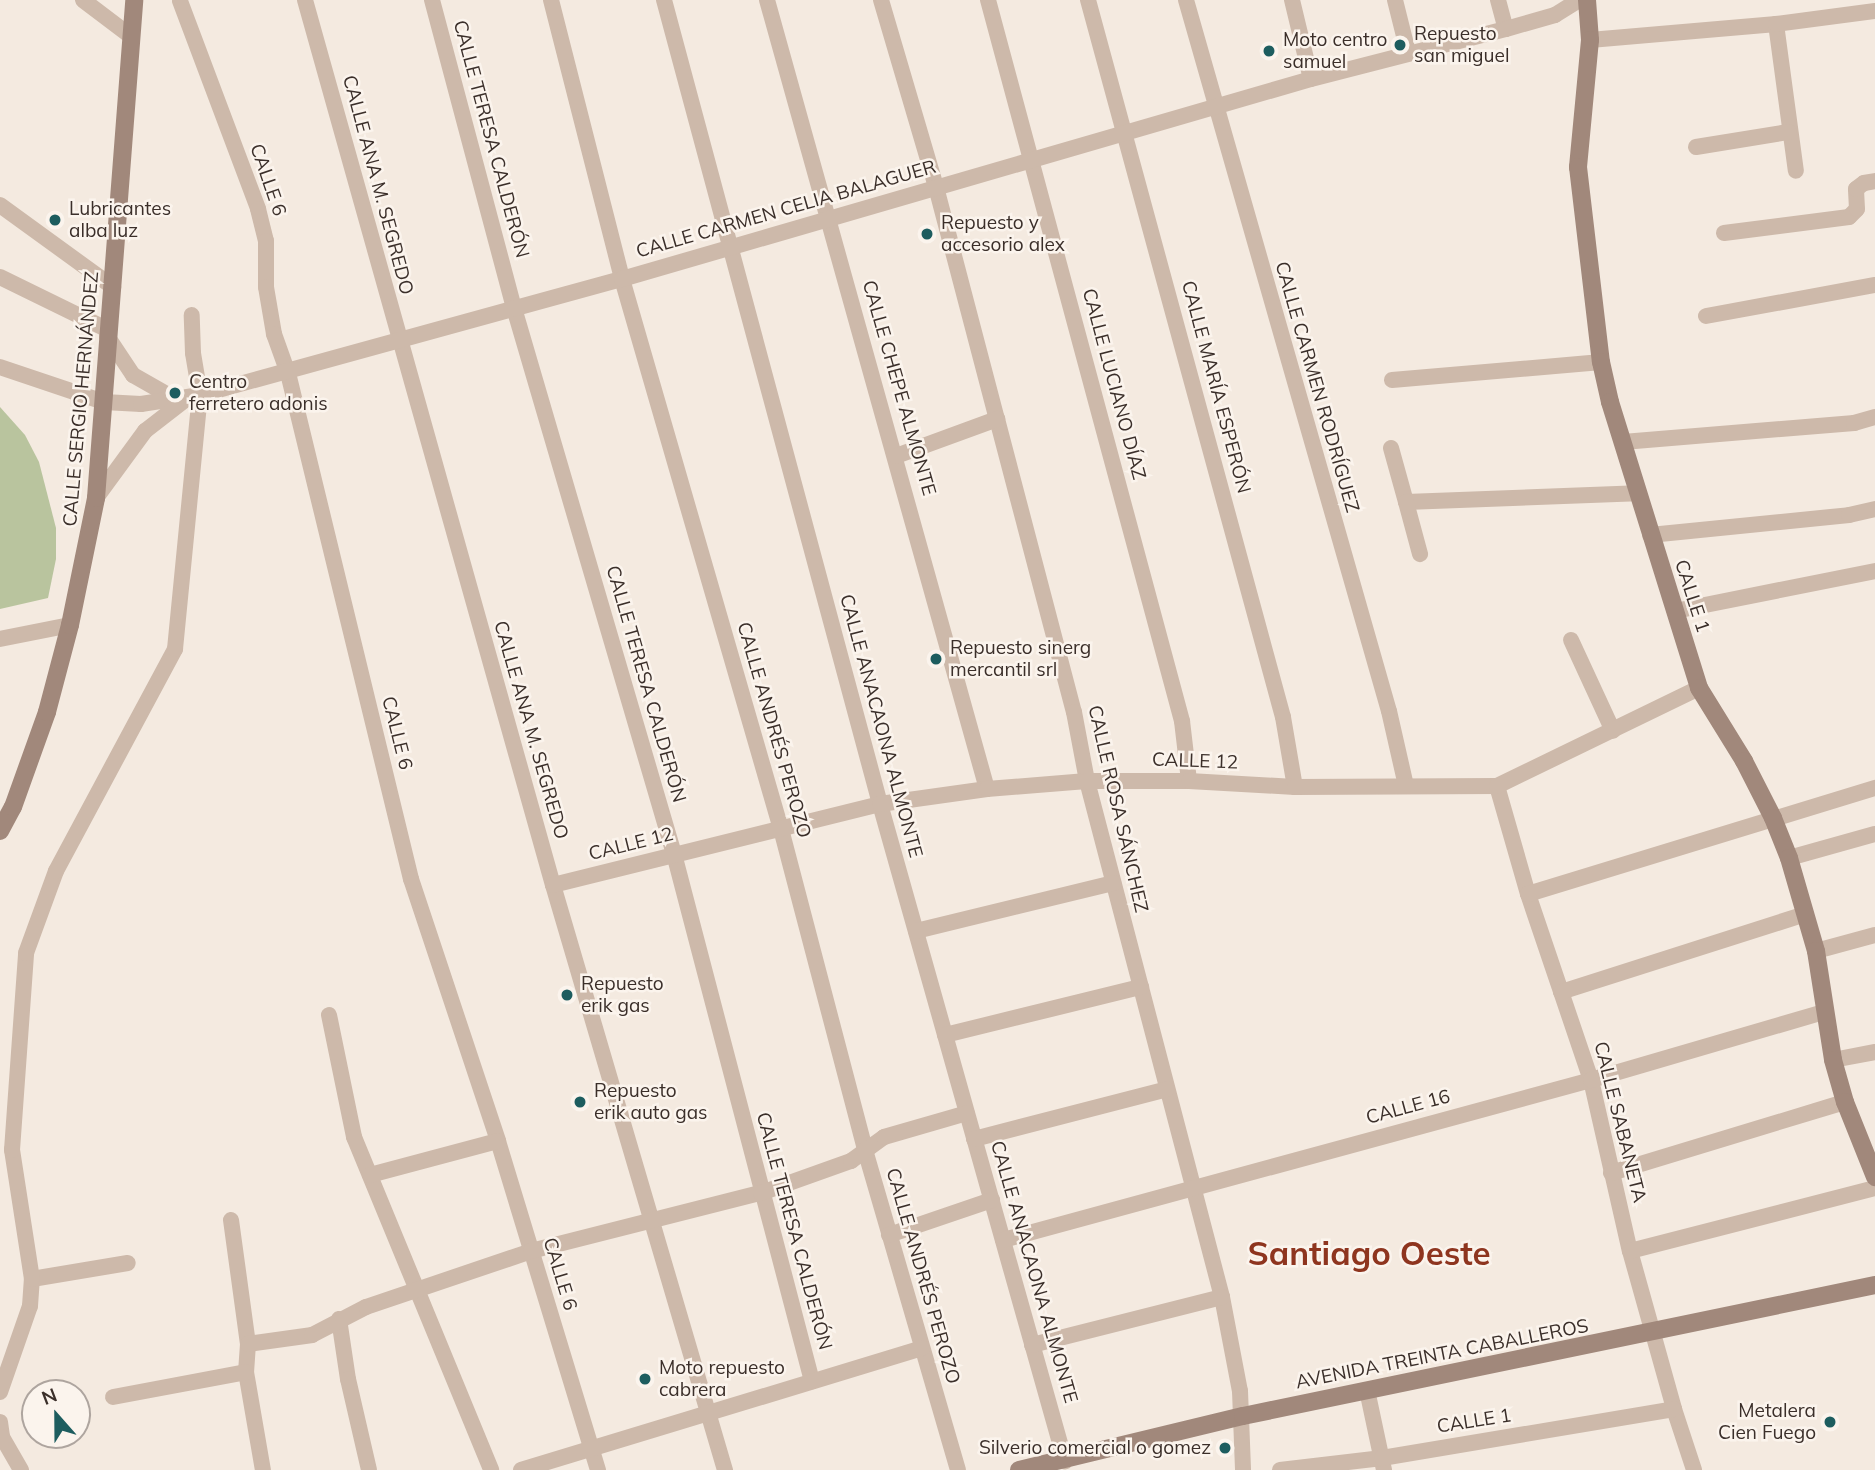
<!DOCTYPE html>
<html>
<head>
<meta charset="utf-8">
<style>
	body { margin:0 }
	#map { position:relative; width:1875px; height:1470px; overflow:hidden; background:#f4eae0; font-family:Mulish,sans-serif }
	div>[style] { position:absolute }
	.green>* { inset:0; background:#b9c49e }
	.street>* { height:16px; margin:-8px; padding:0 8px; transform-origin:8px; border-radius:8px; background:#cdb9aa }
	.secondary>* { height:18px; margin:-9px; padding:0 9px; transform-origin:9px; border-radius:9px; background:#a1887b }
	.dots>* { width:19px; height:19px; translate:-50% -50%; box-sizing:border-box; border:4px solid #fbf4ed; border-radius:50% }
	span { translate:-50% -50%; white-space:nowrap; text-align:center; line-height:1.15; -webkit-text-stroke:5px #fbf4ed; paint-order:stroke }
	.poi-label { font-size:19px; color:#3b2f2a }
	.left { translate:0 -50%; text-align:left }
	.right { translate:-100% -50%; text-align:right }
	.street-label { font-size:19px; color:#3b2f2a }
	.town-label { font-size:33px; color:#8e351f; font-weight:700 }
	.north { position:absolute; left:21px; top:1379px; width:70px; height:70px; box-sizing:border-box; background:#fbf4ed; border:2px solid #aea59f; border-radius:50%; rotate:339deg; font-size:19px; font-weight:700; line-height:28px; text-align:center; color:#3b2f2a }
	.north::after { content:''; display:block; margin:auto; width:24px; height:32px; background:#1d5d5f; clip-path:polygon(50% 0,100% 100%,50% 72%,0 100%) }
</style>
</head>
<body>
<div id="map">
	<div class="green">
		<div style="clip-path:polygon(0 407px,25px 435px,39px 462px,56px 528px,56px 559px,48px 598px,0 609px)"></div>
	</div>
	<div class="street">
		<div style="left:83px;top:0;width:61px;rotate:37.1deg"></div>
		<div style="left:305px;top:0;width:919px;rotate:74.35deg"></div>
		<div style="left:553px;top:885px;width:610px;rotate:73.62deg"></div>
		<div style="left:432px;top:0;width:319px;rotate:75.1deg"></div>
		<div style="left:514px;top:308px;width:569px;rotate:73.67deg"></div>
		<div style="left:674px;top:854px;width:545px;rotate:75.33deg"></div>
		<div style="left:551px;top:0;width:288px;rotate:75.7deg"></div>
		<div style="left:622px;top:279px;width:573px;rotate:73.88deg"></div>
		<div style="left:781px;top:829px;width:332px;rotate:75.3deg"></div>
		<div style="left:865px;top:1150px;width:333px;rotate:73.8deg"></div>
		<div style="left:664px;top:0;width:833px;rotate:74.96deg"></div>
		<div style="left:880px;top:804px;width:683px;rotate:74.27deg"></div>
		<div style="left:767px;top:0;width:819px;rotate:74.42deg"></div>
		<div style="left:881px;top:0;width:195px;rotate:73.6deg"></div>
		<div style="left:936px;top:187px;width:240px;rotate:75.3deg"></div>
		<div style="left:997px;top:419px;width:303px;rotate:75.3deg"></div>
		<div style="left:1074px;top:712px;width:70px;rotate:79.3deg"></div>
		<div style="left:1087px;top:781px;width:533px;rotate:75.34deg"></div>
		<div style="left:1222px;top:1297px;width:96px;rotate:79.2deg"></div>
		<div style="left:1240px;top:1391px;width:79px;rotate:87.8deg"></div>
		<div style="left:988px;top:0;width:747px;rotate:74.94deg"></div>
		<div style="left:1182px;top:721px;width:60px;rotate:83.3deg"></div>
		<div style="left:1088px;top:0;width:743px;rotate:74.79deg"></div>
		<div style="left:1283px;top:717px;width:71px;rotate:80.3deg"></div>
		<div style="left:1186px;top:0;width:739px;rotate:74.07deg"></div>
		<div style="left:1389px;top:711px;width:77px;rotate:77.2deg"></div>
		<div style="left:1292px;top:0;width:81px;rotate:76.5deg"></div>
		<div style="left:1395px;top:0;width:54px;rotate:76deg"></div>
		<div style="left:1498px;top:0;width:30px;rotate:75deg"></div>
		<div style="left:180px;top:1px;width:222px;rotate:69.4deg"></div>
		<div style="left:258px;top:209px;width:33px;rotate:76deg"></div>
		<div style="left:266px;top:241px;width:46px;rotate:90deg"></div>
		<div style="left:266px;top:287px;width:48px;rotate:80.3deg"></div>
		<div style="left:274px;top:334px;width:41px;rotate:70.3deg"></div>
		<div style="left:288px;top:373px;width:521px;rotate:76.34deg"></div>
		<div style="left:411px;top:879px;width:276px;rotate:71.6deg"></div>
		<div style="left:498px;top:1141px;width:344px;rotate:73.1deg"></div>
		<div style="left:1776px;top:24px;width:148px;rotate:82.3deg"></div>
		<div style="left:1590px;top:40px;width:187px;rotate:-4.9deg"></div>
		<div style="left:1776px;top:24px;width:100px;rotate:-7.5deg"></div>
		<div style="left:1696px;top:147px;width:94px;rotate:-9.2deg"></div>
		<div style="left:0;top:205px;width:140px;rotate:36deg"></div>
		<div style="left:1724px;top:233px;width:126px;rotate:-7.3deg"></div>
		<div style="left:1849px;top:217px;width:11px;rotate:-45deg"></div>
		<div style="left:1857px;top:209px;width:20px;rotate:-93deg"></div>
		<div style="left:1856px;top:189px;width:10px;rotate:-37deg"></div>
		<div style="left:1864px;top:183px;width:11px;rotate:-10deg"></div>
		<div style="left:0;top:277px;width:120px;rotate:26.1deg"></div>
		<div style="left:1706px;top:316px;width:172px;rotate:-10.4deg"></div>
		<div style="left:107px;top:336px;width:47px;rotate:56.3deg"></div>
		<div style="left:133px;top:375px;width:48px;rotate:29.7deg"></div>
		<div style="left:0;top:367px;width:110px;rotate:18.6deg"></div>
		<div style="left:104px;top:402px;width:37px;rotate:3deg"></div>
		<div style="left:141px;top:404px;width:60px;rotate:-8.7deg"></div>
		<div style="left:200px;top:395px;width:438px;rotate:-15.4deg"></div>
		<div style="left:622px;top:279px;width:717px;rotate:-16.19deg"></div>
		<div style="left:1311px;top:79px;width:201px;rotate:-14.4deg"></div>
		<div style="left:1506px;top:29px;width:51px;rotate:-15.9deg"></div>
		<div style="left:1555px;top:15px;width:28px;rotate:-32deg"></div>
		<div style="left:1392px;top:380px;width:210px;rotate:-4.9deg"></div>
		<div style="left:1623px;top:442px;width:232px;rotate:-4.7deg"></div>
		<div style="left:1854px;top:423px;width:22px;rotate:-16deg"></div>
		<div style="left:1391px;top:448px;width:56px;rotate:74.5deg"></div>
		<div style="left:1406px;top:502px;width:231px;rotate:-2.2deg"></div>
		<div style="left:896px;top:456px;width:108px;rotate:-20.1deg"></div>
		<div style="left:96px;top:498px;width:83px;rotate:-53.8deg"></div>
		<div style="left:145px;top:431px;width:51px;rotate:-37.8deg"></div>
		<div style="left:1406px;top:502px;width:54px;rotate:74.9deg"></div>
		<div style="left:1650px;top:535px;width:200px;rotate:-5.7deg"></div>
		<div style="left:1849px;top:515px;width:27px;rotate:-13deg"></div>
		<div style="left:1675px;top:611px;width:204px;rotate:-11.3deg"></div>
		<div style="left:0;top:639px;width:71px;rotate:-11.3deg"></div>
		<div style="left:1571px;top:640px;width:100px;rotate:65.2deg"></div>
		<div style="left:1497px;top:786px;width:112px;rotate:74deg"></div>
		<div style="left:1528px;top:894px;width:196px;rotate:71.3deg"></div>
		<div style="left:1591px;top:1080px;width:175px;rotate:77.2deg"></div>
		<div style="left:1630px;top:1251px;width:164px;rotate:74.4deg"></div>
		<div style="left:1674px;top:1409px;width:64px;rotate:71.8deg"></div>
		<div style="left:1789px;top:858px;width:89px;rotate:-15.6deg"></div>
		<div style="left:553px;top:885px;width:337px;rotate:-13.9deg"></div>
		<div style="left:880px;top:804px;width:108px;rotate:-8deg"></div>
		<div style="left:987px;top:789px;width:100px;rotate:-4.6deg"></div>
		<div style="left:1087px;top:781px;width:102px"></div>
		<div style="left:1189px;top:781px;width:106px;rotate:3.2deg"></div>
		<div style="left:1295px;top:787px;width:202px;rotate:-0.3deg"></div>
		<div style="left:1497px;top:786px;width:225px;rotate:-25.9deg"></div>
		<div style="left:1528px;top:894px;width:363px;rotate:-17deg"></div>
		<div style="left:916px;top:931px;width:203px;rotate:-13.7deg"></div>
		<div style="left:1816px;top:951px;width:61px;rotate:-15.2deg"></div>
		<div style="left:1561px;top:992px;width:257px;rotate:-17.7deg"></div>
		<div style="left:329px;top:1015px;width:125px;rotate:78.4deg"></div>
		<div style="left:354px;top:1137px;width:360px;rotate:67.6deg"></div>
		<div style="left:945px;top:1035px;width:202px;rotate:-13.8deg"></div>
		<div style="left:1833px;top:1060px;width:43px;rotate:-10.8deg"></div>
		<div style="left:974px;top:1139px;width:199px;rotate:-14.5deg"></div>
		<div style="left:1611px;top:1173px;width:245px;rotate:-16.9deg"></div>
		<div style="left:370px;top:1175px;width:132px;rotate:-14.9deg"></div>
		<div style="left:231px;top:1220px;width:125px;rotate:82.2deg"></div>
		<div style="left:248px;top:1344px;width:28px;rotate:94deg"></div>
		<div style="left:246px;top:1372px;width:99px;rotate:80.2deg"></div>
		<div style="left:889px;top:1235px;width:109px;rotate:-18.8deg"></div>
		<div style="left:1003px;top:1240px;width:609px;rotate:-15.22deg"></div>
		<div style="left:1591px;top:1080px;width:242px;rotate:-16.3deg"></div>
		<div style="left:1630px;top:1251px;width:253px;rotate:-14.4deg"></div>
		<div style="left:32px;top:1279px;width:97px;rotate:-9.5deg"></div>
		<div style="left:339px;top:1319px;width:61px;rotate:81.5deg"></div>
		<div style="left:348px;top:1379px;width:93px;rotate:77deg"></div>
		<div style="left:248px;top:1344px;width:65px;rotate:-8deg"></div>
		<div style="left:312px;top:1335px;width:61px;rotate:-27.4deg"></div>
		<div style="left:366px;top:1307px;width:174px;rotate:-18.7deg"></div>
		<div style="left:531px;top:1251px;width:237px;rotate:-14.2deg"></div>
		<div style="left:761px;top:1193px;width:96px;rotate:-19.6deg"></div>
		<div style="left:851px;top:1161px;width:41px;rotate:-36deg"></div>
		<div style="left:884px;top:1137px;width:86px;rotate:-16.1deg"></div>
		<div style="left:1032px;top:1345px;width:196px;rotate:-14.2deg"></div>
		<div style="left:1367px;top:1390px;width:82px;rotate:78deg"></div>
		<div style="left:0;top:1392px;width:91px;rotate:-70.8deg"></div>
		<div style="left:30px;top:1306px;width:27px;rotate:-86deg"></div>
		<div style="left:32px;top:1279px;width:131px;rotate:-98.8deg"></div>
		<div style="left:12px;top:1150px;width:197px;rotate:-85.9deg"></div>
		<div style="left:26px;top:953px;width:87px;rotate:-69.9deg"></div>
		<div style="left:56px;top:871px;width:252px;rotate:-61.8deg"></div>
		<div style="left:175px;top:649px;width:255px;rotate:-84.4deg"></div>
		<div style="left:200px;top:395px;width:43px;rotate:-99.5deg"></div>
		<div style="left:193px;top:353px;width:38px;rotate:-92deg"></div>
		<div style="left:113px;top:1397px;width:135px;rotate:-10.6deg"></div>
		<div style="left:0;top:1422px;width:15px;rotate:82deg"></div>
		<div style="left:2px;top:1437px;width:38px;rotate:60deg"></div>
		<div style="left:521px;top:1470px;width:419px;rotate:-16.9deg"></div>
		<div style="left:1280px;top:1470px;width:103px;rotate:-6.7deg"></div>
		<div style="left:1382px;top:1458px;width:296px;rotate:-9.5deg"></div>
	</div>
	<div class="secondary">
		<div style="left:1587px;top:0;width:40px;rotate:85.7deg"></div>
		<div style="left:1590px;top:40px;width:128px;rotate:95.4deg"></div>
		<div style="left:1578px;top:167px;width:196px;rotate:83.3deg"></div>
		<div style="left:1601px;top:362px;width:41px;rotate:77.3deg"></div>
		<div style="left:1610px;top:402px;width:300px;rotate:72.7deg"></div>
		<div style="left:1699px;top:688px;width:86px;rotate:58.3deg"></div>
		<div style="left:1744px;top:761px;width:64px;rotate:63deg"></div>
		<div style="left:1773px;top:818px;width:43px;rotate:68.2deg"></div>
		<div style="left:1789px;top:858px;width:97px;rotate:73.8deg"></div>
		<div style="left:1816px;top:951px;width:110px;rotate:81.1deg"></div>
		<div style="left:1833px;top:1060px;width:44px;rotate:74.1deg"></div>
		<div style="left:1845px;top:1102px;width:81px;rotate:68.2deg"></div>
		<div style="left:0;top:831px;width:27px;rotate:-62deg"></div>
		<div style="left:13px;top:807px;width:101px;rotate:-70.3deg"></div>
		<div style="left:47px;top:712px;width:90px;rotate:-75.2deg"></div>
		<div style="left:70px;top:625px;width:130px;rotate:-78.4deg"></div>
		<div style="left:96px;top:498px;width:499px;rotate:-85.6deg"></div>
		<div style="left:1019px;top:1470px;width:230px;rotate:-13.6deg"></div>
		<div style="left:1243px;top:1416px;width:645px;rotate:-11.71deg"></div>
	</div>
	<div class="dots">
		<div style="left:1400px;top:45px;background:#1d5d5f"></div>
		<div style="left:1269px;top:51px;background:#1d5d5f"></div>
		<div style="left:55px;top:220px;background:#1d5d5f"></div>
		<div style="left:927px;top:234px;background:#1d5d5f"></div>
		<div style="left:175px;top:393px;background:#1d5d5f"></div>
		<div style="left:936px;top:659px;background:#1d5d5f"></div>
		<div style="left:567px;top:995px;background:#1d5d5f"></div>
		<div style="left:580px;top:1102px;background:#1d5d5f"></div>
		<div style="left:645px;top:1379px;background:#1d5d5f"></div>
		<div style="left:1830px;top:1422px;background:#1d5d5f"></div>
		<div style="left:1225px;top:1448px;background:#1d5d5f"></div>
	</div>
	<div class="poi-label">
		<span class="left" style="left:1414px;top:45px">Repuesto<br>san miguel</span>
		<span class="left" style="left:1283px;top:51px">Moto centro<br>samuel</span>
		<span class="left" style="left:69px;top:220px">Lubricantes<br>alba luz</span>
		<span class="left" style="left:941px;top:234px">Repuesto y<br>accesorio alex</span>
		<span class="left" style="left:189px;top:393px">Centro<br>ferretero adonis</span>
		<span class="left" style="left:950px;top:659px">Repuesto sinerg<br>mercantil srl</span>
		<span class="left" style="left:581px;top:995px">Repuesto<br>erik gas</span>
		<span class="left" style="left:594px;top:1102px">Repuesto<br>erik auto gas</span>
		<span class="left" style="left:659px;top:1379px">Moto repuesto<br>cabrera</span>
		<span class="right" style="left:1816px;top:1422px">Metalera<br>Cien Fuego</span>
		<span class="right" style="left:1211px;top:1448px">Silverio comercial o gomez</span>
	</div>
	<div class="street-label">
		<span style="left:491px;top:139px;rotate:75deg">CALLE TERESA CALDERÓN</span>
		<span style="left:268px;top:180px;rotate:71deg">CALLE 6</span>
		<span style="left:378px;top:185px;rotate:75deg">CALLE ANA M. SEGREDO</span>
		<span style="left:786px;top:209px;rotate:-16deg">CALLE CARMEN CELIA BALAGUER</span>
		<span style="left:1114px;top:384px;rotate:75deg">CALLE LUCIANO DÍAZ</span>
		<span style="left:1216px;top:387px;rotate:75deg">CALLE MARÍA ESPERÓN</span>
		<span style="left:1317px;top:387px;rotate:74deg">CALLE CARMEN RODRÍGUEZ</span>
		<span style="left:899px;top:388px;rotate:74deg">CALLE CHEPE ALMONTE</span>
		<span style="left:81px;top:399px;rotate:-85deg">CALLE SERGIO HERNÁNDEZ</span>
		<span style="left:1692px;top:596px;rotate:72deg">CALLE 1</span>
		<span style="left:646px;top:684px;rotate:74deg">CALLE TERESA CALDERÓN</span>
		<span style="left:881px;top:726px;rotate:75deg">CALLE ANACAONA ALMONTE</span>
		<span style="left:531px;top:730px;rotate:74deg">CALLE ANA M. SEGREDO</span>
		<span style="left:774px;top:730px;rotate:74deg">CALLE ANDRÉS PEROZO</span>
		<span style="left:397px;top:733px;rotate:76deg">CALLE 6</span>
		<span style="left:1195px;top:761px;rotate:2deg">CALLE 12</span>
		<span style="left:1118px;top:809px;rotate:77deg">CALLE ROSA SÁNCHEZ</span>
		<span style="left:631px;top:844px;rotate:-14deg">CALLE 12</span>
		<span style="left:1408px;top:1107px;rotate:-15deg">CALLE 16</span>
		<span style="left:1620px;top:1122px;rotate:76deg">CALLE SABANETA</span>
		<span style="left:794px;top:1231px;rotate:75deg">CALLE TERESA CALDERÓN</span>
		<span style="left:1034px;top:1272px;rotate:74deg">CALLE ANACAONA ALMONTE</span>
		<span style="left:560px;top:1274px;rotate:73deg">CALLE 6</span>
		<span style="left:923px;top:1276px;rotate:74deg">CALLE ANDRÉS PEROZO</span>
		<span style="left:1442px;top:1354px;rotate:-11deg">AVENIDA TREINTA CABALLEROS</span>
		<span style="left:1474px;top:1421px;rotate:-9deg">CALLE 1</span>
	</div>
	<div class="town-label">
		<span style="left:1369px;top:1253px">Santiago Oeste</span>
	</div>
	<div class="north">N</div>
</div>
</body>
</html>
